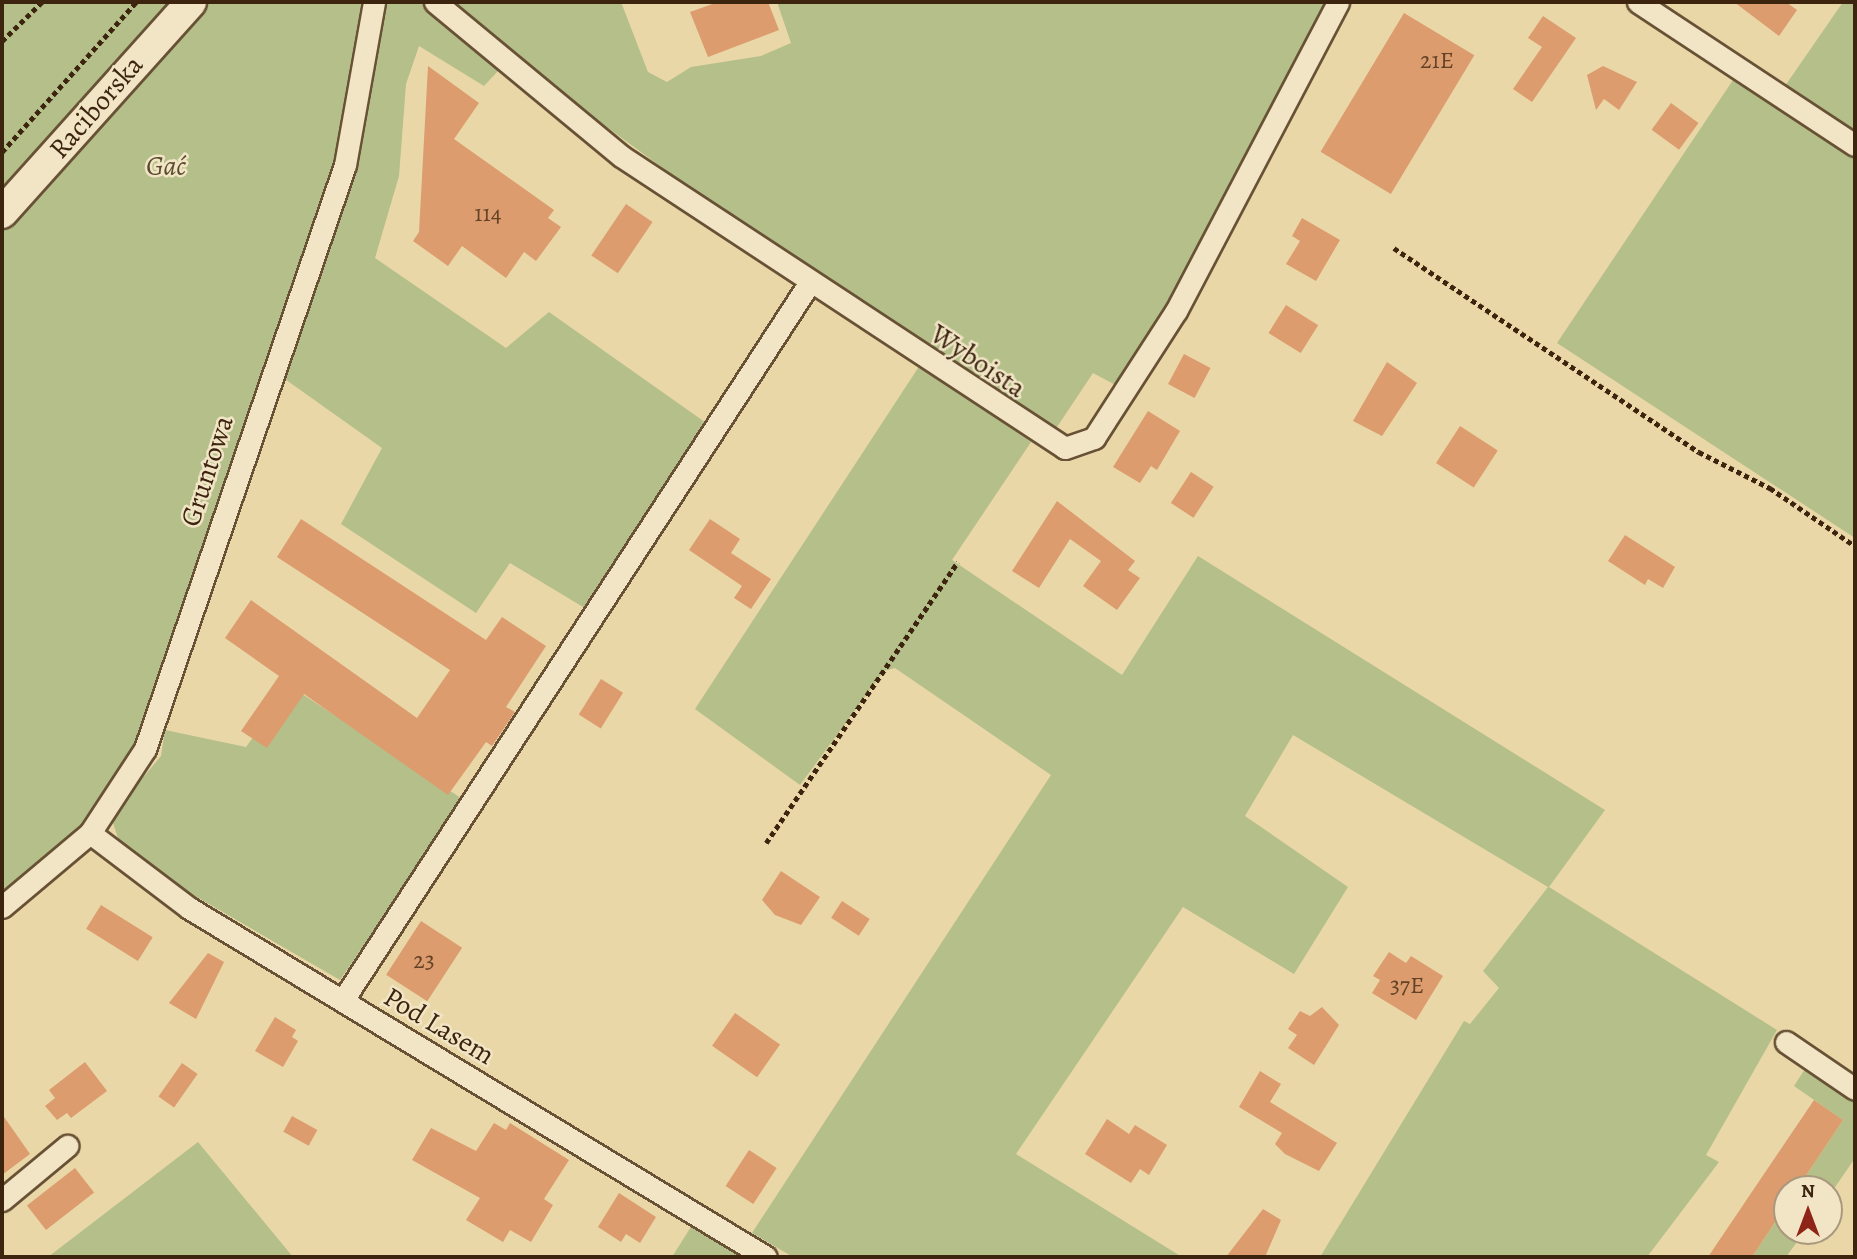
<!DOCTYPE html>
<html>
<head>
<meta charset="utf-8">
<style>
	body { margin:0 }
	#map { position:relative; width:1857px; height:1259px; overflow:hidden; background:#ead7a7; font-family:Alegreya,serif }
	div>[style] { position:absolute }
	.green>* { inset:0; background:#b4bf89 }
	.building>* { inset:0; background:#dc9c6e; transform-origin:0 0 }
	.path>* { height:4.5px; margin-top:-2.25px; transform-origin:0; background:repeating-linear-gradient(90deg,#3c240f 0 5px,transparent 0 8.5px) }
	.roads { filter:drop-shadow(2px 0 #685135) drop-shadow(-2px 0 #685135) drop-shadow(0 2px #685135) drop-shadow(0 -2px #685135) }
	.street>* { height:21px; margin:-10.5px; padding:0 10.5px; transform-origin:10.5px; border-radius:10.5px; background:#f1e5c6 }
	.secondary>* { height:30px; margin:-15px; padding:0 15px; transform-origin:15px; border-radius:15px; background:#f1e5c6 }
	span { translate:-50% -50%; white-space:nowrap; text-align:center; line-height:1.15; -webkit-text-stroke:5px #f1e5c6; paint-order:stroke }
	.number-label { font-size:24px; color:#644227 }
	.number-label span { -webkit-text-stroke-width:0 }
	.street-label { font-size:28px; color:#3c240f }
	.park-label { font-size:28px; color:#5a4b2e; font-style:italic }
	.frame { position:absolute; inset:0; border:4px solid #3c240f; pointer-events:none }
	.north { position:absolute; left:1773px; top:1175px; width:70px; height:70px; box-sizing:border-box; background:#f1e5c6; border:2px solid #a9987d; border-radius:50%; rotate:0deg; font-size:19px; font-weight:700; line-height:28px; text-align:center; color:#3c240f }
	.north::after { content:''; display:block; margin:auto; width:24px; height:32px; background:#8f2418; clip-path:polygon(50% 0,100% 100%,50% 72%,0 100%) }
</style>
</head>
<body>
<div id="map">
	<div class="green">
		<div style="clip-path:polygon(2px 2px,621px 2px,648px 72px,667px 82px,691px 67px,761px 56px,791px 43px,777px 2px,1325px 2px,1211px 228px,1119px 387px,1093px 373px,1055px 430px,809px 275px,511px 57px,484px 86px,419px 46px,406px 84px,399px 176px,375px 258px,506px 348px,549px 312px,709px 425px,588px 610px,510px 563px,476px 613px,341px 524px,382px 448px,282px 377px,115px 811px,161px 756px,165px 730px,246px 747px,290px 686px,464px 800px,340px 980px,171px 882px,120px 844px,111px 817px,2px 913px)"></div>
		<div style="clip-path:polygon(1843px 2px,1855px 2px,1855px 131px,1785px 86px)"></div>
		<div style="clip-path:polygon(1735px 77px,1855px 160px,1855px 538px,1557px 343px)"></div>
		<div style="clip-path:polygon(920px 365px,1031px 442px,952px 560px,1122px 675px,1198px 556px,1605px 810px,1549px 887px,1777px 1030px,1706px 1155px,1719px 1162px,1647px 1257px,1320px 1257px,1464px 1021px,1470px 1024px,1499px 988px,1483px 971px,1548px 887px,1293px 735px,1245px 816px,1348px 887px,1294px 974px,1183px 907px,1016px 1154px,1182px 1257px,793px 1257px,752px 1233px,1051px 775px,895px 668px,884px 671px,800px 785px,695px 709px)"></div>
		<div style="clip-path:polygon(1805px 1069px,1855px 1102px,1855px 1158px,1829px 1196px,1829px 1189px,1797px 1189px,1843px 1120px,1794px 1086px)"></div>
		<div style="clip-path:polygon(198px 1142px,293px 1257px,48px 1257px)"></div>
		<div style="clip-path:polygon(1787px 1204px,1787px 1231px,1805px 1231px,1786px 1257px,1752px 1257px)"></div>
		<div style="clip-path:polygon(694px 1222px,751px 1257px,672px 1257px)"></div>
	</div>
	<div class="building">
		<div style="clip-path:polygon(718px 2px,768px 2px,779px 30px,708px 57px,690px 12px)"></div>
		<div style="clip-path:polygon(1734px 2px,1786px 2px,1797px 10px,1779px 36px)"></div>
		<div style="left:1404px;top:13px;width:82px;height:162px;rotate:31deg"></div>
		<div style="clip-path:polygon(1543px 16px,1576px 38px,1532px 102px,1513px 89px,1542px 47px,1528px 38px)"></div>
		<div style="clip-path:polygon(428px 66px,479px 103px,454px 139px,554px 210px,548px 218px,561px 227px,536px 261px,524px 252px,506px 278px,462px 246px,448px 266px,413px 241px,419px 232px)"></div>
		<div style="clip-path:polygon(1603px 66px,1637px 82px,1619px 110px,1604px 99px,1596px 110px,1587px 75px)"></div>
		<div style="left:1671px;top:103px;width:34px;height:33px;rotate:36deg"></div>
		<div style="left:626px;top:204px;width:32px;height:62px;rotate:34deg"></div>
		<div style="clip-path:polygon(1302px 218px,1340px 240px,1316px 281px,1286px 264px,1300px 241px,1292px 236px)"></div>
		<div style="left:1286px;top:305px;width:38px;height:33px;rotate:32deg"></div>
		<div style="left:1184px;top:354px;width:30px;height:34px;rotate:28deg"></div>
		<div style="clip-path:polygon(1387px 362px,1417px 383px,1382px 436px,1353px 421px)"></div>
		<div style="clip-path:polygon(1148px 411px,1180px 431px,1157px 470px,1151px 466px,1140px 483px,1113px 467px)"></div>
		<div style="left:1460px;top:426px;width:45px;height:44px;rotate:33deg"></div>
		<div style="left:1191px;top:472px;width:27px;height:37px;rotate:33deg"></div>
		<div style="clip-path:polygon(1057px 501px,1135px 561px,1128px 570px,1140px 578px,1117px 610px,1083px 586px,1101px 561px,1070px 539px,1039px 588px,1012px 571px)"></div>
		<div style="clip-path:polygon(301px 519px,486px 640px,502px 617px,546px 646px,506px 707px,515px 712px,492px 746px,486px 742px,448px 795px,304px 694px,267px 748px,241px 731px,279px 676px,225px 638px,251px 600px,417px 718px,450px 670px,277px 557px)"></div>
		<div style="clip-path:polygon(710px 519px,740px 539px,731px 553px,771px 579px,751px 609px,734px 598px,742px 586px,689px 550px)"></div>
		<div style="clip-path:polygon(1625px 535px,1675px 567px,1663px 588px,1648px 579px,1645px 585px,1608px 561px)"></div>
		<div style="left:601px;top:679px;width:26px;height:42px;rotate:32deg"></div>
		<div style="clip-path:polygon(781px 871px,820px 897px,801px 925px,775px 915px,762px 900px)"></div>
		<div style="left:842px;top:901px;width:33px;height:20px;rotate:33deg"></div>
		<div style="left:101px;top:905px;width:61px;height:28px;rotate:32deg"></div>
		<div style="left:421px;top:921px;width:49px;height:64px;rotate:33deg"></div>
		<div style="clip-path:polygon(1389px 952px,1406px 963px,1411px 956px,1443px 976px,1416px 1020px,1372px 993px,1380px 980px,1373px 976px)"></div>
		<div style="clip-path:polygon(208px 953px,224px 962px,196px 1019px,169px 1003px)"></div>
		<div style="clip-path:polygon(1322px 1007px,1339px 1025px,1314px 1065px,1288px 1048px,1297px 1035px,1288px 1029px,1300px 1011px,1310px 1016px)"></div>
		<div style="left:735px;top:1013px;width:55px;height:40px;rotate:35deg"></div>
		<div style="clip-path:polygon(275px 1017px,296px 1030px,292px 1037px,298px 1041px,283px 1067px,255px 1051px)"></div>
		<div style="clip-path:polygon(85px 1062px,107px 1091px,71px 1118px,67px 1113px,57px 1120px,45px 1106px,55px 1098px,49px 1090px)"></div>
		<div style="left:182px;top:1063px;width:19px;height:41px;rotate:35deg"></div>
		<div style="clip-path:polygon(1260px 1071px,1281px 1084px,1270px 1102px,1337px 1143px,1319px 1171px,1285px 1154px,1275px 1144px,1282px 1133px,1239px 1107px)"></div>
		<div style="clip-path:polygon(1814px 1100px,1843px 1120px,1797px 1189px,1787px 1189px,1787px 1204px,1752px 1257px,1708px 1257px)"></div>
		<div style="clip-path:polygon(2px 1114px,30px 1154px,2px 1175px)"></div>
		<div style="left:292px;top:1116px;width:29px;height:18px;rotate:29deg"></div>
		<div style="clip-path:polygon(1107px 1119px,1129px 1134px,1135px 1125px,1167px 1145px,1149px 1175px,1140px 1169px,1131px 1183px,1085px 1154px)"></div>
		<div style="clip-path:polygon(494px 1123px,506px 1130px,510px 1123px,569px 1160px,544px 1199px,553px 1205px,531px 1242px,510px 1230px,503px 1242px,466px 1220px,480px 1198px,412px 1160px,431px 1128px,476px 1151px)"></div>
		<div style="left:749px;top:1150px;width:33px;height:43px;rotate:33deg"></div>
		<div style="left:75px;top:1168px;width:31px;height:61px;rotate:52deg"></div>
		<div style="clip-path:polygon(619px 1193px,656px 1217px,640px 1243px,626px 1234px,621px 1242px,598px 1227px)"></div>
		<div style="clip-path:polygon(1263px 1209px,1281px 1220px,1265px 1257px,1226px 1257px)"></div>
	</div>
	<div class="path">
		<div style="left:2px;top:41px;width:56px;rotate:-44.3deg"></div>
		<div style="left:2px;top:152px;width:201px;rotate:-48.2deg"></div>
		<div style="left:1394px;top:248px;width:367px;rotate:33.8deg"></div>
		<div style="left:1699px;top:452px;width:80px;rotate:26.9deg"></div>
		<div style="left:1770px;top:488px;width:103px;rotate:34.3deg"></div>
		<div style="left:766px;top:843px;width:340px;rotate:-55.7deg"></div>
	</div>
	<div class="roads">
		<div class="street">
			<div style="left:435px;top:2px;width:241px;rotate:39.6deg"></div>
			<div style="left:621px;top:156px;width:531px;rotate:33.33deg"></div>
			<div style="left:1065px;top:448px;width:31px;rotate:-19deg"></div>
			<div style="left:1094px;top:438px;width:151px;rotate:-57.2deg"></div>
			<div style="left:1176px;top:311px;width:349px;rotate:-62.3deg"></div>
			<div style="left:1638px;top:2px;width:260px;rotate:33.4deg"></div>
			<div style="left:90px;top:833px;width:124px;rotate:37.1deg"></div>
			<div style="left:189px;top:908px;width:674px;rotate:31.17deg"></div>
			<div style="left:2px;top:907px;width:115px;rotate:-40.1deg"></div>
			<div style="left:90px;top:833px;width:100px;rotate:-56.8deg"></div>
			<div style="left:145px;top:749px;width:617px;rotate:-71.1deg"></div>
			<div style="left:345px;top:165px;width:166px;rotate:-79.9deg"></div>
			<div style="left:343px;top:1000px;width:857px;rotate:-56.96deg"></div>
			<div style="left:1786px;top:1042px;width:83px;rotate:34.3deg"></div>
			<div style="left:2px;top:1200px;width:85px;rotate:-39.7deg"></div>
		</div>
		<div class="secondary">
			<div style="left:2px;top:213px;width:283px;rotate:-48.1deg"></div>
		</div>
	</div>
	<div class="number-label">
		<span style="left:1437px;top:61px">21E</span>
		<span style="left:488px;top:214px">114</span>
		<span style="left:424px;top:961px">23</span>
		<span style="left:1407px;top:986px">37E</span>
	</div>
	<div class="street-label">
		<span style="left:96px;top:107px;rotate:-49deg">Raciborska</span>
		<span style="left:978px;top:361px;rotate:34deg">Wyboista</span>
		<span style="left:207px;top:471px;rotate:-72deg">Gruntowa</span>
		<span style="left:439px;top:1026px;rotate:31deg">Pod Lasem</span>
	</div>
	<div class="park-label">
		<span style="left:166px;top:166px">Gać</span>
	</div>
	<div class="frame"></div>
	<div class="north">N</div>
</div>
</body>
</html>
